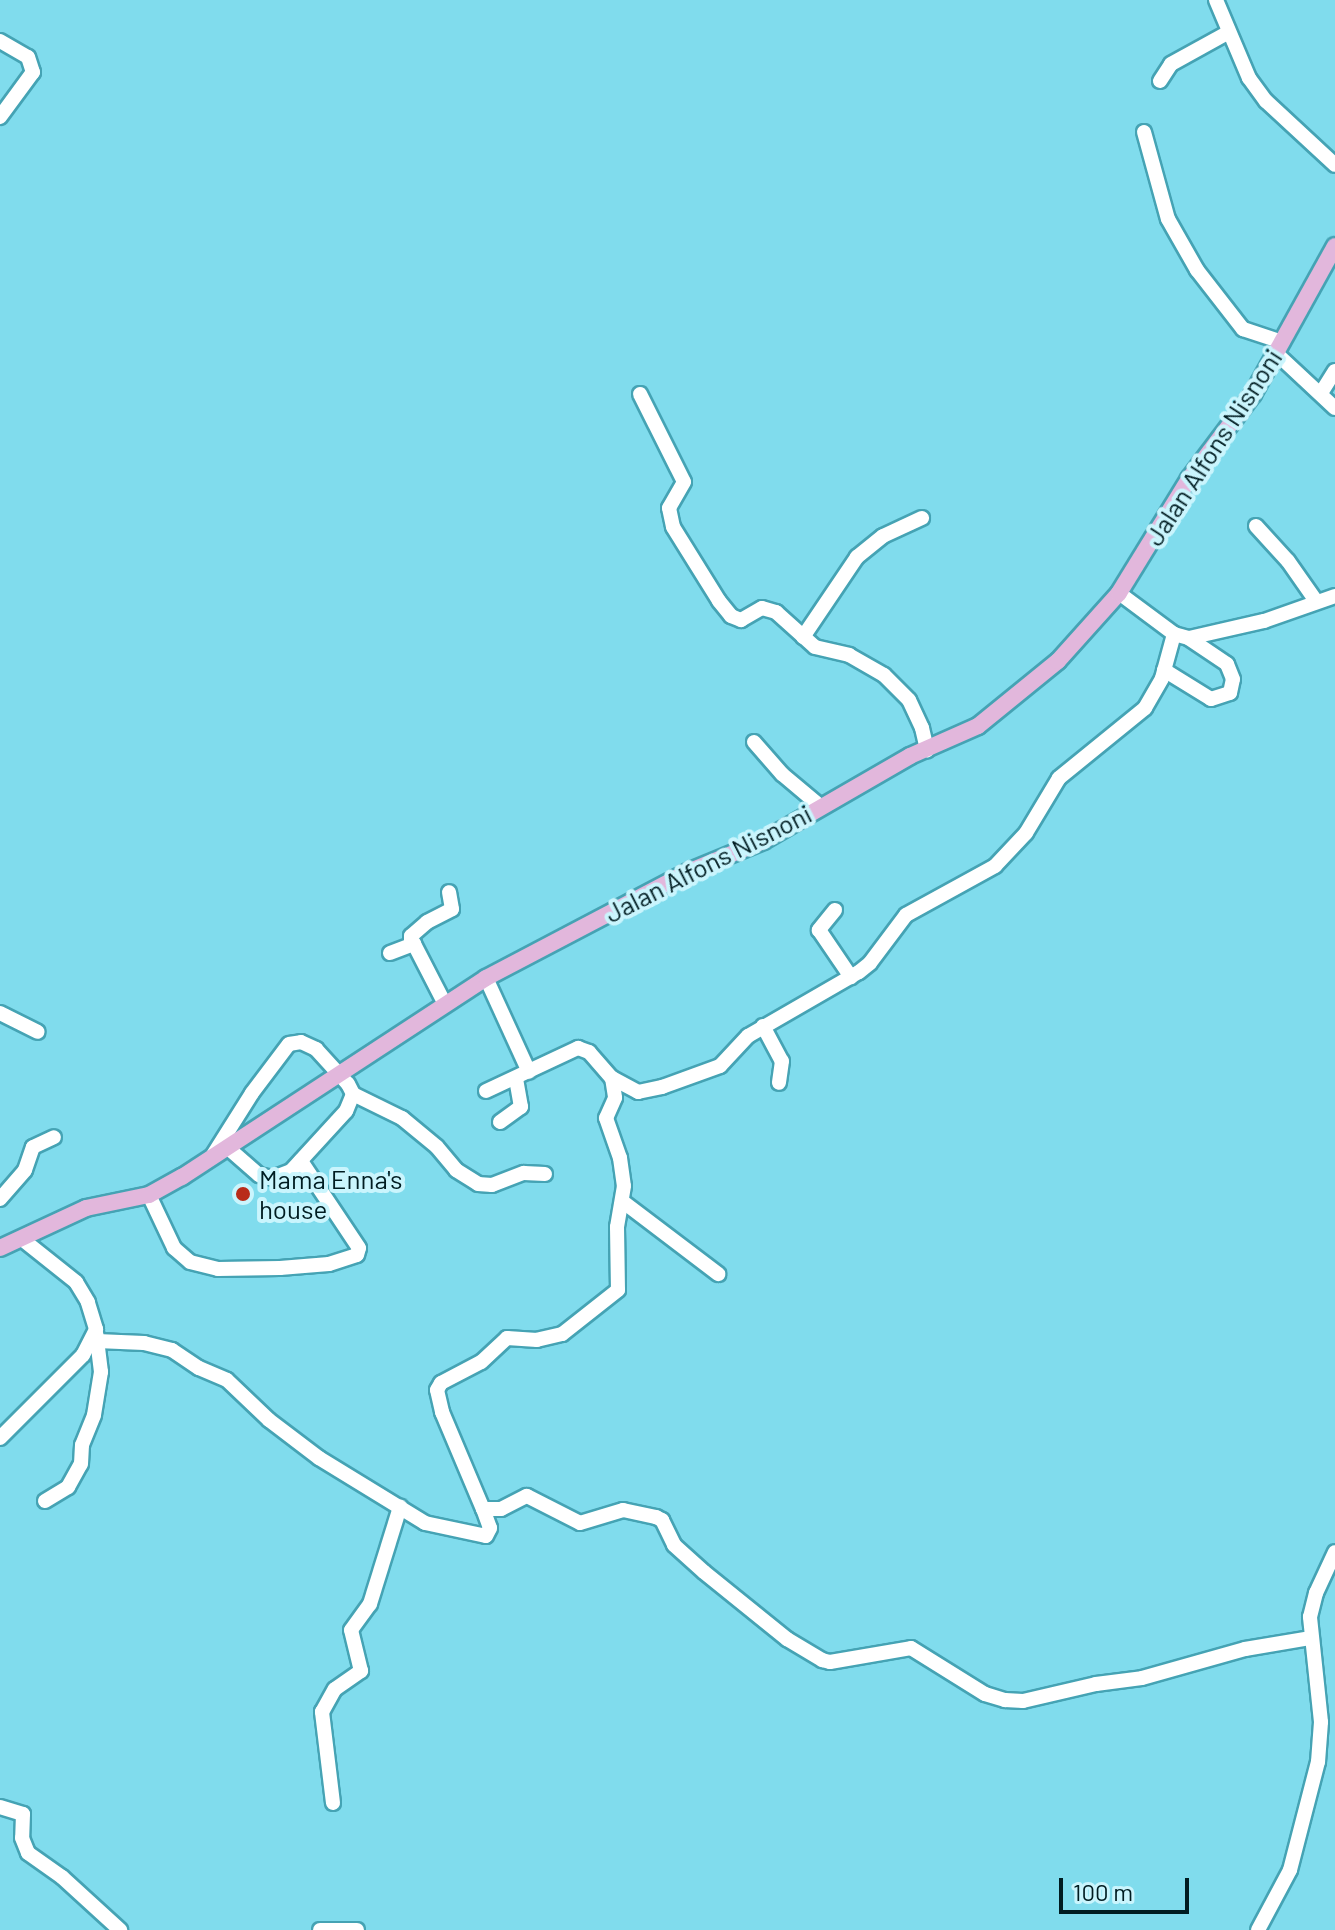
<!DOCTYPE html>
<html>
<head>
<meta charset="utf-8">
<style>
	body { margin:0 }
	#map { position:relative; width:1335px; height:1930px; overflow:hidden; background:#80dced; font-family:Barlow,sans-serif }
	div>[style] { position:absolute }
	.roads { filter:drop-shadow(2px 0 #45a3b4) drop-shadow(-2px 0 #45a3b4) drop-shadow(0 2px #45a3b4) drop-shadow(0 -2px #45a3b4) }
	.minor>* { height:14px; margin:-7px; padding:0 7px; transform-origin:7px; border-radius:7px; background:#fff }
	.major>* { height:16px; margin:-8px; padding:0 8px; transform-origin:8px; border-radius:8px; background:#e2b7dc }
	.dots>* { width:22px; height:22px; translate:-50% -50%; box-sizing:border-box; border:4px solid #caf5fd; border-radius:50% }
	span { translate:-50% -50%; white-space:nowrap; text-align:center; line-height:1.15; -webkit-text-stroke:8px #caf5fd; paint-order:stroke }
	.street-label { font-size:26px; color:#001c21 }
	.poi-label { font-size:26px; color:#001c21 }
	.left { translate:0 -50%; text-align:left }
	.scale { position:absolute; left:1059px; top:1878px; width:130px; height:36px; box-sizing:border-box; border:4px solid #001c21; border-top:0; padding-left:10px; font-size:24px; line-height:28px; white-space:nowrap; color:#001c21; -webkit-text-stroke:6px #caf5fd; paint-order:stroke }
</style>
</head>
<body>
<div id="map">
	<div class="roads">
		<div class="minor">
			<div style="left:1216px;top:0;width:85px;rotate:67.1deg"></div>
			<div style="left:1249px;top:78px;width:29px;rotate:54deg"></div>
			<div style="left:1266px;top:101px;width:94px;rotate:42.8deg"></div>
			<div style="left:0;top:41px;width:32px;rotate:30deg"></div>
			<div style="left:28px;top:57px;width:16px;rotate:72deg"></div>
			<div style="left:33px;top:72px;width:56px;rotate:126.3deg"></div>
			<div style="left:1160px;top:81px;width:20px;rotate:-57deg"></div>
			<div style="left:1171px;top:64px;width:66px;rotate:-28.9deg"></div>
			<div style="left:1144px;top:132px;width:90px;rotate:74.6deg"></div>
			<div style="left:1168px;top:219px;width:59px;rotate:60.4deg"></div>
			<div style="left:1197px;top:270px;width:75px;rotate:52.1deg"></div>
			<div style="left:1243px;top:329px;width:41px;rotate:18.4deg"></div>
			<div style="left:1277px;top:354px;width:79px;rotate:43deg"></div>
			<div style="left:1321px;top:393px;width:26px;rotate:-58deg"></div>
			<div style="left:640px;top:394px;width:98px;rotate:63.4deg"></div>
			<div style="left:684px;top:482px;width:30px;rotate:120deg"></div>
			<div style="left:669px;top:508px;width:19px;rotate:78deg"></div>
			<div style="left:673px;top:527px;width:87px;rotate:58.1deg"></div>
			<div style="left:719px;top:601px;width:19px;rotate:51deg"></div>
			<div style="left:731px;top:616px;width:11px;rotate:22deg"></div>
			<div style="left:741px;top:620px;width:24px;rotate:-30deg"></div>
			<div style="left:762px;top:608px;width:15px;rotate:16deg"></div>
			<div style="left:776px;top:612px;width:52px;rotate:41.9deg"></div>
			<div style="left:815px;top:647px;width:35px;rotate:13deg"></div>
			<div style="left:849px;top:655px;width:40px;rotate:29.7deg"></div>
			<div style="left:884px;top:675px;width:35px;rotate:45deg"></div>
			<div style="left:909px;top:700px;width:31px;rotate:65deg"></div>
			<div style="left:922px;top:728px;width:23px;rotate:77deg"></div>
			<div style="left:1256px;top:526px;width:47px;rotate:47.6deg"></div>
			<div style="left:1288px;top:561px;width:49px;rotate:55deg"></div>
			<div style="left:1119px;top:593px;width:69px;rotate:36.7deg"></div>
			<div style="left:1174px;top:634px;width:16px;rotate:15deg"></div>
			<div style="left:1189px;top:638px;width:77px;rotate:-12.8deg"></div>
			<div style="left:1264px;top:621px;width:75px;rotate:-19.4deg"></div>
			<div style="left:803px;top:637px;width:97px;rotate:-56deg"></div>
			<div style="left:857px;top:557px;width:33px;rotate:-39deg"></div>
			<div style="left:883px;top:536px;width:43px;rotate:-24.8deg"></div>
			<div style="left:1164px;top:670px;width:55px;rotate:31.7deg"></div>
			<div style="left:1211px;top:699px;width:20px;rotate:-18deg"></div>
			<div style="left:1230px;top:693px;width:14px;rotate:-78deg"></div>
			<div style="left:1233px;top:679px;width:16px;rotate:-112deg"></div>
			<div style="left:1227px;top:664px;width:45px;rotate:-146deg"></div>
			<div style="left:754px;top:742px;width:43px;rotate:48.8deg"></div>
			<div style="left:782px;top:774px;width:50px;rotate:40.1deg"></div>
			<div style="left:835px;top:910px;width:26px;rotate:129deg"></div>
			<div style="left:819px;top:930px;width:57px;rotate:55.8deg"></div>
			<div style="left:411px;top:942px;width:6px;rotate:-90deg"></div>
			<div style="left:411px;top:936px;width:21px;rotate:-41deg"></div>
			<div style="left:427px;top:922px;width:28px;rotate:-27deg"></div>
			<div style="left:452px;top:909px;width:17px;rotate:-100deg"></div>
			<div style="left:390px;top:953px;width:26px;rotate:-21deg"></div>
			<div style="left:414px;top:944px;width:68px;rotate:62.7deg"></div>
			<div style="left:486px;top:978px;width:103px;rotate:65.4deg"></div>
			<div style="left:0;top:1013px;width:42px;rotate:26.6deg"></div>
			<div style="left:763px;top:1026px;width:40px;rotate:62deg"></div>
			<div style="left:782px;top:1061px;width:22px;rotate:98deg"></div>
			<div style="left:612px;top:1078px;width:20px;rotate:81deg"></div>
			<div style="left:615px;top:1098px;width:22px;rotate:114deg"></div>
			<div style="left:606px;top:1118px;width:42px;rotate:70.7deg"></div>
			<div style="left:620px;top:1158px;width:28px;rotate:82deg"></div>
			<div style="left:624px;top:1186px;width:42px;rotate:99.7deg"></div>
			<div style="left:617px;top:1227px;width:63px;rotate:89.1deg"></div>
			<div style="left:618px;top:1290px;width:71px;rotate:141.8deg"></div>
			<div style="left:562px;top:1334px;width:26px;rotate:167deg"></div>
			<div style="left:537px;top:1340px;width:30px;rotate:-176deg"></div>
			<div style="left:507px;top:1338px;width:35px;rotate:137deg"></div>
			<div style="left:481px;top:1362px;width:45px;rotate:152.3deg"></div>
			<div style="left:441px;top:1383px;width:8px;rotate:120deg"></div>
			<div style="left:437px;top:1390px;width:23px;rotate:77deg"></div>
			<div style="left:442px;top:1412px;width:105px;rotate:67.1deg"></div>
			<div style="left:483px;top:1509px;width:18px"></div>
			<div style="left:501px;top:1509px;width:29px;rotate:-27deg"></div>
			<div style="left:527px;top:1496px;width:59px;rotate:27deg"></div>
			<div style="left:580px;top:1523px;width:45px;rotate:-16.8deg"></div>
			<div style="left:623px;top:1510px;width:34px;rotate:12deg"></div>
			<div style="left:656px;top:1517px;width:7px;rotate:27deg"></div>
			<div style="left:662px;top:1520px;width:28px;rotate:64deg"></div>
			<div style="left:674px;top:1545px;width:40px;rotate:42deg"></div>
			<div style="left:704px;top:1572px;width:107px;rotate:38.9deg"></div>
			<div style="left:787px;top:1639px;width:41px;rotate:31deg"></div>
			<div style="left:822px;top:1660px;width:8px;rotate:14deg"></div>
			<div style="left:830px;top:1662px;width:82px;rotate:-9.8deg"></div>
			<div style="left:911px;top:1648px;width:87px;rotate:31.9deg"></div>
			<div style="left:985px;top:1694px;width:21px;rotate:17deg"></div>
			<div style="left:1005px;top:1700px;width:18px;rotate:3deg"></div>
			<div style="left:1023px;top:1701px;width:75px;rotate:-13.1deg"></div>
			<div style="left:1096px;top:1684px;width:46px;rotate:-7.4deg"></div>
			<div style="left:1142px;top:1678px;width:107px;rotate:-15.7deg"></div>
			<div style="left:1245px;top:1649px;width:67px;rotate:-9.5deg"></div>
			<div style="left:486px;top:1091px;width:102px;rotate:-25.1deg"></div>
			<div style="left:578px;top:1048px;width:12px;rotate:20deg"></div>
			<div style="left:589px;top:1052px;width:35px;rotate:49deg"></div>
			<div style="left:612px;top:1078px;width:30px;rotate:28deg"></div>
			<div style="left:638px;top:1092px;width:25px;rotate:-12deg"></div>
			<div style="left:662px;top:1087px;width:62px;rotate:-19.9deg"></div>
			<div style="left:720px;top:1066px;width:41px;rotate:-47deg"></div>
			<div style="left:748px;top:1036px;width:128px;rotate:-30deg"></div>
			<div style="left:859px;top:972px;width:14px;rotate:-39deg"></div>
			<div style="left:870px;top:963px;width:60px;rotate:-53.1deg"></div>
			<div style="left:906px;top:915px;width:102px;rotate:-28.8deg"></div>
			<div style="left:995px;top:866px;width:45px;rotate:-46.8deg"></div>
			<div style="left:1026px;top:833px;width:64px;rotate:-59deg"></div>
			<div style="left:1059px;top:778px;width:111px;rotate:-39.1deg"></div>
			<div style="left:1145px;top:708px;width:34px;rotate:-60deg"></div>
			<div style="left:1162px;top:678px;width:46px;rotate:-74.7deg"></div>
			<div style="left:353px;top:1094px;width:55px;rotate:26.1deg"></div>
			<div style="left:402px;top:1118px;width:45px;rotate:39.6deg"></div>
			<div style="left:437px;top:1147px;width:30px;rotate:50deg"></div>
			<div style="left:456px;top:1170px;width:26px;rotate:32deg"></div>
			<div style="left:478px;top:1184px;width:14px;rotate:4deg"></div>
			<div style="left:492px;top:1185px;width:34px;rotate:-21deg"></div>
			<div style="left:524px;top:1173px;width:21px;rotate:3deg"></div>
			<div style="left:500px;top:1122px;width:26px;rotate:-36deg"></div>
			<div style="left:521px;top:1107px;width:29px;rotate:-100deg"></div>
			<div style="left:213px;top:1155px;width:73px;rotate:-57.8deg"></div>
			<div style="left:252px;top:1093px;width:61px;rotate:-52.9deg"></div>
			<div style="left:289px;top:1044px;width:12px;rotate:-9deg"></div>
			<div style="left:301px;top:1042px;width:17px;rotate:25deg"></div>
			<div style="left:316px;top:1049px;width:47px;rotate:47.6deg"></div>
			<div style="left:348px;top:1084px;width:11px;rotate:63deg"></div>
			<div style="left:353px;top:1094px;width:18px;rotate:112deg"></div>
			<div style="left:346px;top:1111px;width:81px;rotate:132.5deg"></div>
			<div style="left:291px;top:1171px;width:19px;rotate:159deg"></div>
			<div style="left:273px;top:1178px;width:14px;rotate:-168deg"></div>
			<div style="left:259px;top:1175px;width:41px;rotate:-138.9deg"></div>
			<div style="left:149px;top:1195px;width:59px;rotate:64.7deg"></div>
			<div style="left:174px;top:1248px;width:21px;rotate:41deg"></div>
			<div style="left:190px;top:1262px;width:29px;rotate:14deg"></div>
			<div style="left:218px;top:1269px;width:62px;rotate:-0.9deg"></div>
			<div style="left:280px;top:1268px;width:49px;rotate:-4.7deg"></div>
			<div style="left:329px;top:1264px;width:29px;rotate:-18deg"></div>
			<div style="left:357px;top:1255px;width:7px;rotate:-74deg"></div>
			<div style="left:359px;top:1248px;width:105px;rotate:-123.7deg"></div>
			<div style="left:0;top:1199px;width:38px;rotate:-49deg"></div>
			<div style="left:25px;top:1170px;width:24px;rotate:-71deg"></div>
			<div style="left:33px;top:1147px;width:23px;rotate:-25deg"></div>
			<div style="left:622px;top:1201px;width:121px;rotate:37.2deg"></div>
			<div style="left:97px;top:1341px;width:47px;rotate:2.4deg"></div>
			<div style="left:144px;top:1343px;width:29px;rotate:14deg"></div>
			<div style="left:172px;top:1350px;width:32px;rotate:34deg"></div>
			<div style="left:199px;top:1368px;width:30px;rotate:23deg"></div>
			<div style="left:227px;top:1380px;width:58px;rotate:43.6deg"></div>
			<div style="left:269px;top:1420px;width:63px;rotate:37.2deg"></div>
			<div style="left:319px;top:1458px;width:124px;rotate:31.5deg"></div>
			<div style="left:425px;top:1523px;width:62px;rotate:12deg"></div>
			<div style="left:486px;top:1536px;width:9px;rotate:-63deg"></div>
			<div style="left:490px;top:1528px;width:20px;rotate:-110deg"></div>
			<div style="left:0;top:1438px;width:117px;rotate:-45deg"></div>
			<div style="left:83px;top:1355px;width:29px;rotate:-63deg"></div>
			<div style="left:96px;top:1329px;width:28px;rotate:-107deg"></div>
			<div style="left:88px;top:1302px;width:23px;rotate:-121deg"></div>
			<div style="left:76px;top:1282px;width:69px;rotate:-141.5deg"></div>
			<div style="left:45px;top:1501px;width:27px;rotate:-31deg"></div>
			<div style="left:68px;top:1487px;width:26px;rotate:-61deg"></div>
			<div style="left:81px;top:1464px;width:19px;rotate:-87deg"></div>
			<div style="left:82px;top:1445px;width:32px;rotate:-68deg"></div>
			<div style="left:94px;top:1415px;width:44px;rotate:-80.8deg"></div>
			<div style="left:101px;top:1372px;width:38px;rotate:-97deg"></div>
			<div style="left:333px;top:1803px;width:92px;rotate:-96.9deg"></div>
			<div style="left:322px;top:1712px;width:26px;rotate:-61deg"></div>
			<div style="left:335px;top:1689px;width:32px;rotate:-35deg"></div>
			<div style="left:361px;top:1671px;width:42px;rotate:-103.7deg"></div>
			<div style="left:351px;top:1630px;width:32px;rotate:-54deg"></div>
			<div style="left:370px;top:1604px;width:102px;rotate:-72.8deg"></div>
			<div style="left:0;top:1807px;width:24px;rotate:17deg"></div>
			<div style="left:23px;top:1814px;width:24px;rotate:92deg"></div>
			<div style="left:22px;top:1838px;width:16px;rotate:68deg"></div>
			<div style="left:28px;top:1853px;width:42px;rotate:35.2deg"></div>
			<div style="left:62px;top:1877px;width:79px;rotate:42.4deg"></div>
			<div style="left:320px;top:1930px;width:37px"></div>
			<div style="left:1258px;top:1930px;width:68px;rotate:-61.9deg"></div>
			<div style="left:1290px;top:1870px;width:112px;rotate:-75.5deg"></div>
			<div style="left:1318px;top:1762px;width:40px;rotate:-85.7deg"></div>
			<div style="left:1321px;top:1722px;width:106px;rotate:-96deg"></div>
			<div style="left:1310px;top:1617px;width:25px;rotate:-76deg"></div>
			<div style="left:1316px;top:1593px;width:45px;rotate:-65.1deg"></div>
		</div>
		<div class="major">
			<div style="left:0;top:1248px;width:95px;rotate:-24.9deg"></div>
			<div style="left:86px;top:1208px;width:64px;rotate:-11.7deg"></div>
			<div style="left:149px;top:1195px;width:38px;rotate:-29deg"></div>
			<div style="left:182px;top:1177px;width:363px;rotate:-33.2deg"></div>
			<div style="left:486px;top:978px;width:230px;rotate:-27.7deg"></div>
			<div style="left:690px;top:871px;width:79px;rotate:-22.3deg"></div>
			<div style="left:763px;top:841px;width:170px;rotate:-30deg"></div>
			<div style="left:910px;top:756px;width:74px;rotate:-23.8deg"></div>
			<div style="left:978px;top:726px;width:103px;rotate:-39.1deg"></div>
			<div style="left:1058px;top:661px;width:91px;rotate:-48.1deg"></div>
			<div style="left:1119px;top:593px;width:134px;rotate:-58.4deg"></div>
			<div style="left:1189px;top:479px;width:106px;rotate:-53deg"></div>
			<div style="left:1253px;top:394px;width:169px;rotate:-61deg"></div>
		</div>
	</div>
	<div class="dots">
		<div style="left:243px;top:1194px;background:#b92c19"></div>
	</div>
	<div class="street-label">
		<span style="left:1213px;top:447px;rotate:-57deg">Jalan Alfons Nisnoni</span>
		<span style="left:708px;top:863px;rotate:-27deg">Jalan Alfons Nisnoni</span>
	</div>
	<div class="poi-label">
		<span class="left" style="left:259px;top:1194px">Mama Enna's<br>house</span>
	</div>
	<div class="scale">100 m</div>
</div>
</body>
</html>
